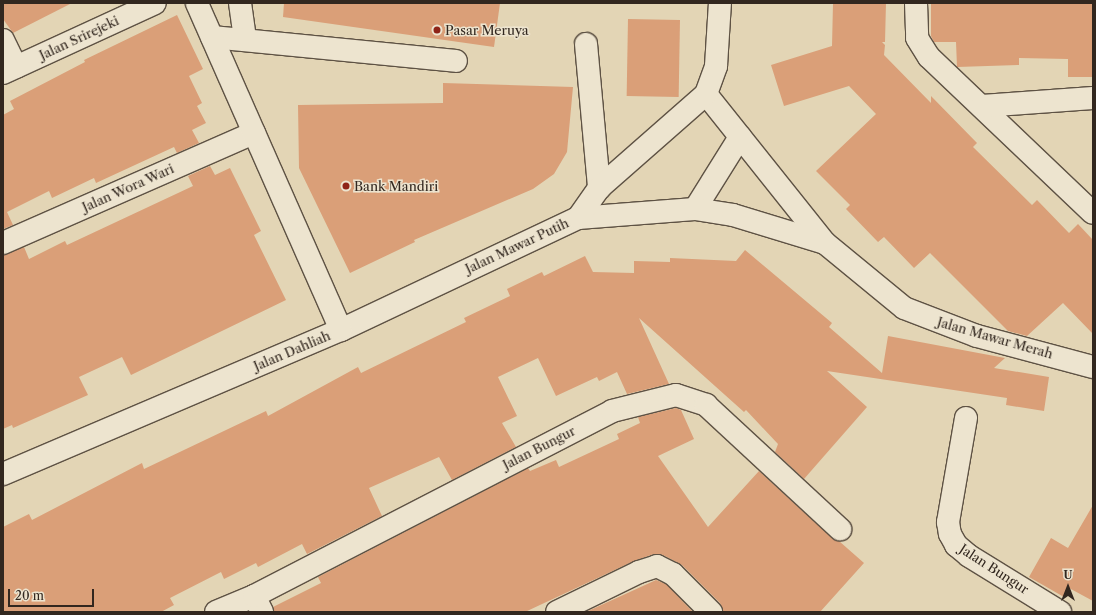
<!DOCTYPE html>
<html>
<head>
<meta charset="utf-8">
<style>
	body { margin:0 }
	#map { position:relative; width:1096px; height:615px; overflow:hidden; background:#e3d5b5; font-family:"Libre Caslon Text",serif }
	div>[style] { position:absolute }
	.building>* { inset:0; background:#da9f78; transform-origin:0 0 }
	.roads { filter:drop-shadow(1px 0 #5e5244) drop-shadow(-1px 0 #5e5244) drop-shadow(0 1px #5e5244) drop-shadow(0 -1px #5e5244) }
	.minor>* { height:22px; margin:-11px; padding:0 11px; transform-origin:11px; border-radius:11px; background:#ede4cf }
	.dots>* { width:11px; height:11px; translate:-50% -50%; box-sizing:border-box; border:2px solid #ede4cf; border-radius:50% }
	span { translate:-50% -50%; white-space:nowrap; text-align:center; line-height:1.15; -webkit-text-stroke:3px #ede4cf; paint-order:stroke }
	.poi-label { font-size:13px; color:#32271f }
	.left { translate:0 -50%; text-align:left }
	.street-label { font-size:13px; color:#32271f }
	.frame { position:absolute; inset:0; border:4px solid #32271f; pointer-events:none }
	.north { position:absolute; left:1048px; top:567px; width:40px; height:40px; -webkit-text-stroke:3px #ede4cf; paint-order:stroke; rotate:0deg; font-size:11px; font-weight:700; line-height:16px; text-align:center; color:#32271f }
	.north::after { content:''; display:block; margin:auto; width:14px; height:18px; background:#32271f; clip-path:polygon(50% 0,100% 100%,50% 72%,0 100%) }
	.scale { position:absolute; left:8px; top:589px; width:86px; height:18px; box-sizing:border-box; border:2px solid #32271f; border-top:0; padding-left:5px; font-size:12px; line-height:14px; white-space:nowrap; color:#32271f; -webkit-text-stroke:3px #ede4cf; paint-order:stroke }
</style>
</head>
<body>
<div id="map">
	<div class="building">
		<div style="clip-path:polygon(3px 3px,72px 3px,13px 33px,3px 19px)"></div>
		<div style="clip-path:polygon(284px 3px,500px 3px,494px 47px,283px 17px)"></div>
		<div style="clip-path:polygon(833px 3px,886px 3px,885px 42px,882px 42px,885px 45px,884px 55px,931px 103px,931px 96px,977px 143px,973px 147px,1032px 205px,1037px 200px,1069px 233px,1078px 224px,1093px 240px,1093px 334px,1063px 303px,1027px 336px,1008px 331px,930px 253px,914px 268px,884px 237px,878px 242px,846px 209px,850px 205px,816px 171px,876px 114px,849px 86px,784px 106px,771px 65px,832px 46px)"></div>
		<div style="clip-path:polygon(931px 3px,1093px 3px,1093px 77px,1068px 77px,1068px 59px,1019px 58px,1019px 65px,957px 67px,956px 42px,934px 42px,931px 36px)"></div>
		<div style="clip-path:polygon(177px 15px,203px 69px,189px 76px,202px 103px,197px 106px,206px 123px,192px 130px,199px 143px,177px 153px,174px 147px,96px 183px,94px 178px,52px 198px,49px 191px,7px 212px,13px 225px,3px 229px,3px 115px,14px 109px,10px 101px,85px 62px,84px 60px)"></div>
		<div style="left:628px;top:19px;width:52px;height:77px;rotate:1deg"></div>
		<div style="clip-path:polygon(443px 83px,573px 87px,567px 152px,554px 174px,533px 189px,414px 240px,415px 242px,350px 273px,299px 168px,298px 105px,443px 103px)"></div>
		<div style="clip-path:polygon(210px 166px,215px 175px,230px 168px,261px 231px,254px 235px,286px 300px,131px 375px,122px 357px,79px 377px,88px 395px,13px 428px,12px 425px,3px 429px,3px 255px,24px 247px,29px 259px,65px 241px,67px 245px,193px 186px,188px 176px)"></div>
		<div style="clip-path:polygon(745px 250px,832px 323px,829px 327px,882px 373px,888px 336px,1005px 358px,994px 368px,1049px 377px,1044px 411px,1006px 405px,1007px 398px,827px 371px,867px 407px,804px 479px,775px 452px,778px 444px,746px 410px,744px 412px,639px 318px,669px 384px,627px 394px,617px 372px,599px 381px,597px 377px,556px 396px,538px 358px,498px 377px,517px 416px,502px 423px,516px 447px,452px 480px,439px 457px,369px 488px,382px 516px,307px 554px,302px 544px,258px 567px,256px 563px,224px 579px,221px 572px,170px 598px,174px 605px,161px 612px,3px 612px,3px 527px,29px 514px,32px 520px,142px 463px,144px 469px,266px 411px,268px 416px,358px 367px,361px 373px,466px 322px,464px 318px,510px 296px,507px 289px,542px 272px,544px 276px,585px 256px,593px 272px,634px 273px,634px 261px,670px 262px,670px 258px,736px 261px)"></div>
		<div style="clip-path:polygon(676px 408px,681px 410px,694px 439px,658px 456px,708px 527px,759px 471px,832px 538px,839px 541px,864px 563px,820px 612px,723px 612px,720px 603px,682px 565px,663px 555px,654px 554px,634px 561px,525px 612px,274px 612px,273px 607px,321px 583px,318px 577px,528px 468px,530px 471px,556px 460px,559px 467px,619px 439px,617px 434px,640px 423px,638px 417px)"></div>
		<div style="clip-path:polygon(1093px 505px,1093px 601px,1069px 588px,1064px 597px,1029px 577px,1051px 538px,1068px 548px)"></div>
		<div style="clip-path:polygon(656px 580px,666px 584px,693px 612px,586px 612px)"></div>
	</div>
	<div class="roads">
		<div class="minor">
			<div style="left:240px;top:3px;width:37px;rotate:82deg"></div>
			<div style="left:916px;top:3px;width:35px;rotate:88deg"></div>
			<div style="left:917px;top:38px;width:22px;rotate:58deg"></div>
			<div style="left:929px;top:57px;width:226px;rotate:43.6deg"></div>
			<div style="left:212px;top:37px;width:245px;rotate:5.6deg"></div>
			<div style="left:3px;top:40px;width:30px;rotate:64deg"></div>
			<div style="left:586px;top:44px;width:145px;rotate:84.8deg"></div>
			<div style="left:3px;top:73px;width:167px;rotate:-24.7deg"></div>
			<div style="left:706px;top:94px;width:191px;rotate:51.4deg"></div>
			<div style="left:825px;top:243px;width:102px;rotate:39.4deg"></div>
			<div style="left:904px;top:308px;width:78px;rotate:21deg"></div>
			<div style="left:977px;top:336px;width:120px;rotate:15deg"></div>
			<div style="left:982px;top:106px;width:111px;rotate:-4.1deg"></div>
			<div style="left:695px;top:209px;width:85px;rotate:-58deg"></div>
			<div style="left:578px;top:218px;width:117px;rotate:-4.4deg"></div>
			<div style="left:695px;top:209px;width:38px;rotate:9deg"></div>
			<div style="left:733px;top:215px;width:96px;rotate:16.9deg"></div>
			<div style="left:3px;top:243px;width:274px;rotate:-23.7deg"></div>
			<div style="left:341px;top:330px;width:262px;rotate:-25.3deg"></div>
			<div style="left:578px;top:218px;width:37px;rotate:-55deg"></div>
			<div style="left:599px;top:188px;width:142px;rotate:-41.3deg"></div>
			<div style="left:706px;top:94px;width:30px;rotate:-70deg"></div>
			<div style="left:716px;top:66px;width:63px;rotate:-86.4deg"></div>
			<div style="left:966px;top:418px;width:106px;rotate:99.8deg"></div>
			<div style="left:948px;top:522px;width:12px;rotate:81deg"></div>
			<div style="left:950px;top:534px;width:13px;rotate:61deg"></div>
			<div style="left:956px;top:545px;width:17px;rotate:40deg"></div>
			<div style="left:969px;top:556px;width:107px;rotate:31.6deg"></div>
			<div style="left:3px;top:474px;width:367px;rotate:-23.1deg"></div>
			<div style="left:341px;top:330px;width:357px;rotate:-113.8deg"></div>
			<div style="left:254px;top:596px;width:18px;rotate:63deg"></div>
			<div style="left:216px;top:612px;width:41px;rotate:-22.8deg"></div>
			<div style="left:254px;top:596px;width:403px;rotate:-27.3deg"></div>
			<div style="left:612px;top:411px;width:66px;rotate:-14deg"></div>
			<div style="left:676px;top:395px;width:32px;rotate:18deg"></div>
			<div style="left:706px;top:405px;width:183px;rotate:42.8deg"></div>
			<div style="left:557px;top:612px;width:91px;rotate:-26deg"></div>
			<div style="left:639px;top:572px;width:19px;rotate:-18deg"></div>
			<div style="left:657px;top:566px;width:18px;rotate:27deg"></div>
			<div style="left:673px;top:574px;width:54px;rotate:45deg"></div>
		</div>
	</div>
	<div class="dots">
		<div style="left:437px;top:30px;background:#8f2418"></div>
		<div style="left:346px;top:186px;background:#8f2418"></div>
	</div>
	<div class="poi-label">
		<span class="left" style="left:445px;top:30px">Pasar Meruya</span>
		<span class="left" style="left:354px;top:186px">Bank Mandiri</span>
	</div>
	<div class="street-label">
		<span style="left:79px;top:38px;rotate:-25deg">Jalan Srirejeki</span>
		<span style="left:128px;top:188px;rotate:-24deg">Jalan Wora Wari</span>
		<span style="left:517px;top:246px;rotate:-25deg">Jalan Mawar Putih</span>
		<span style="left:995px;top:338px;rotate:16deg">Jalan Mawar Merah</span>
		<span style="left:292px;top:351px;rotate:-23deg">Jalan Dahliah</span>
		<span style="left:539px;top:448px;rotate:-27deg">Jalan Bungur</span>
		<span style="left:994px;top:569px;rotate:33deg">Jalan Bungur</span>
	</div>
	<div class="frame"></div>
	<div class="north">U</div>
	<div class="scale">20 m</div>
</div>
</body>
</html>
